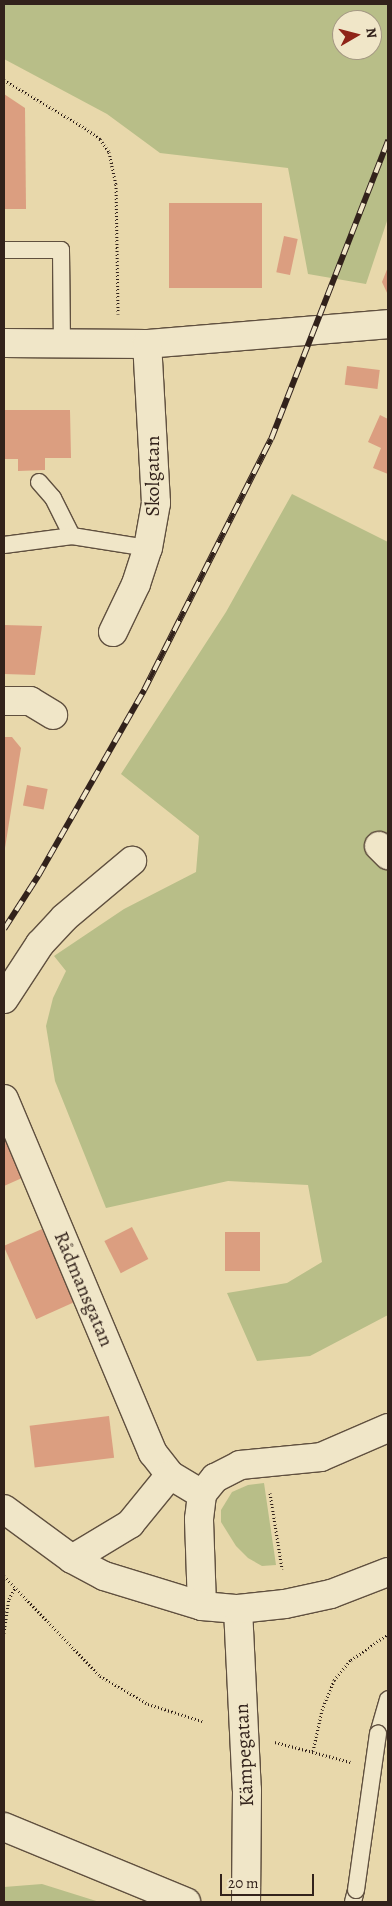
<!DOCTYPE html>
<html>
<head>
<meta charset="utf-8">
<style>
	body { margin:0 }
	#map { position:relative; width:392px; height:1906px; overflow:hidden; background:#e8d8ab; font-family:Alegreya,serif }
	div>[style] { position:absolute }
	.green>* { inset:0; background:#b8be88 }
	.building>* { inset:0; background:#db9e80; transform-origin:0 0 }
	.path>* { height:3px; margin-top:-1.5px; transform-origin:0; background:repeating-linear-gradient(90deg,#32221b 0 1px,transparent 0 3.5px) }
	.roads { filter:drop-shadow(1px 0 #60503f) drop-shadow(-1px 0 #60503f) drop-shadow(0 1px #60503f) drop-shadow(0 -1px #60503f) }
	.lane>* { height:16px; margin:-8px; padding:0 8px; transform-origin:8px; border-radius:8px; background:#f0e6c8 }
	.street>* { height:28px; margin:-14px; padding:0 14px; transform-origin:14px; border-radius:14px; background:#f0e6c8 }
	.secondary>* { height:28px; margin:-14px; padding:0 14px; transform-origin:14px; border-radius:14px; background:#f0e6c8 }
	.rail>* { height:5.5px; margin-top:-2.75px; transform-origin:0; background:repeating-linear-gradient(90deg,#f0e6c8 0 11px,#32221b 0 22px); box-sizing:border-box; border-block:1px solid #32221b }
	.bridges { filter:drop-shadow(1px 0 #60503f) drop-shadow(-1px 0 #60503f) drop-shadow(0 1px #60503f) drop-shadow(0 -1px #60503f) }
	.lane-bridge>* { height:16px; margin:-8px; padding:0 8px; transform-origin:8px; border-radius:8px; background:#f0e6c8 }
	span { translate:-50% -50%; white-space:nowrap; text-align:center; line-height:1.15; -webkit-text-stroke:4.5px #f0e6c8; paint-order:stroke }
	.street-label { font-size:20px; color:#32221b }
	.frame { position:absolute; inset:0; border:5px solid #32221b; pointer-events:none }
	.north { position:absolute; left:332px; top:10px; width:50px; height:50px; box-sizing:border-box; background:#f0e6c8; border:1px solid #a49883; border-radius:50%; rotate:82deg; font-size:14px; font-weight:700; line-height:20px; text-align:center; color:#32221b }
	.north::after { content:''; display:block; margin:auto; width:18px; height:22px; background:#8f2418; clip-path:polygon(50% 0,100% 100%,50% 72%,0 100%) }
	.scale { position:absolute; left:220px; top:1874px; width:94px; height:22px; box-sizing:border-box; border:2px solid #32221b; border-top:0; padding-left:6px; font-size:15px; line-height:18px; white-space:nowrap; color:#32221b; -webkit-text-stroke:4px #f0e6c8; paint-order:stroke }
</style>
</head>
<body>
<div id="map">
	<div class="green">
		<div style="clip-path:polygon(evenodd,4px 4px,388px 4px,388px 218px,366px 284px,308px 274px,288px 168px,160px 153px,107px 114px,4px 59px,4px 4px,342px 20px,372px 20px,372px 50px,342px 50px,342px 20px)"></div>
		<div style="clip-path:polygon(292px 494px,388px 542px,388px 1315px,310px 1356px,257px 1361px,227px 1293px,287px 1283px,322px 1262px,308px 1185px,228px 1181px,106px 1208px,55px 1081px,46px 1026px,53px 998px,66px 971px,54px 956px,124px 909px,196px 872px,199px 836px,121px 774px,226px 612px)"></div>
		<div style="clip-path:polygon(264px 1483px,276px 1565px,262px 1566px,248px 1558px,236px 1546px,221px 1522px,221px 1510px,232px 1492px,248px 1485px)"></div>
		<div style="clip-path:polygon(42px 1884px,93px 1900px,100px 1902px,4px 1902px,4px 1887px)"></div>
	</div>
	<div class="building">
		<div style="clip-path:polygon(4px 94px,25px 108px,26px 209px,4px 209px)"></div>
		<div style="left:169px;top:203px;width:93px;height:85px"></div>
		<div style="left:284px;top:236px;width:14px;height:37px;rotate:12deg"></div>
		<div style="clip-path:polygon(388px 267px,388px 295px,382px 282px)"></div>
		<div style="left:347px;top:366px;width:33px;height:19px;rotate:7deg"></div>
		<div style="clip-path:polygon(4px 410px,70px 410px,71px 458px,45px 458px,45px 470px,18px 471px,18px 459px,4px 459px)"></div>
		<div style="clip-path:polygon(380px 415px,388px 419px,388px 474px,373px 468px,381px 448px,368px 442px)"></div>
		<div style="clip-path:polygon(4px 625px,42px 626px,35px 675px,4px 674px)"></div>
		<div style="clip-path:polygon(4px 737px,12px 737px,21px 748px,5px 848px)"></div>
		<div style="left:27px;top:785px;width:21px;height:21px;rotate:11deg"></div>
		<div style="clip-path:polygon(4px 1138px,22px 1178px,4px 1186px)"></div>
		<div style="left:132px;top:1227px;width:36px;height:31px;rotate:63deg"></div>
		<div style="left:42px;top:1229px;width:80px;height:42px;rotate:66deg"></div>
		<div style="left:260px;top:1232px;width:39px;height:35px;rotate:90deg"></div>
		<div style="left:109px;top:1416px;width:42px;height:80px;rotate:83deg"></div>
	</div>
	<div class="path">
		<div style="left:4px;top:80px;width:94px;rotate:30.7deg"></div>
		<div style="left:85px;top:128px;width:19px;rotate:36deg"></div>
		<div style="left:100px;top:139px;width:16px;rotate:55deg"></div>
		<div style="left:109px;top:152px;width:33px;rotate:78deg"></div>
		<div style="left:116px;top:184px;width:130px;rotate:89.1deg"></div>
		<div style="left:270px;top:1493px;width:77px;rotate:81deg"></div>
		<div style="left:4px;top:1576px;width:139px;rotate:46.2deg"></div>
		<div style="left:100px;top:1676px;width:56px;rotate:30.3deg"></div>
		<div style="left:148px;top:1704px;width:57px;rotate:17.5deg"></div>
		<div style="left:4px;top:1633px;width:34px;rotate:-82deg"></div>
		<div style="left:9px;top:1599px;width:13px;rotate:-63deg"></div>
		<div style="left:275px;top:1742px;width:78px;rotate:14.9deg"></div>
		<div style="left:313px;top:1751px;width:42px;rotate:-77.6deg"></div>
		<div style="left:322px;top:1710px;width:32px;rotate:-68deg"></div>
		<div style="left:334px;top:1680px;width:26px;rotate:-50deg"></div>
		<div style="left:351px;top:1660px;width:45px;rotate:-35.1deg"></div>
	</div>
	<div class="roads">
		<div class="lane">
			<div style="left:4px;top:250px;width:57px"></div>
			<div style="left:61px;top:250px;width:94px;rotate:89.4deg"></div>
			<div style="left:39px;top:482px;width:21px;rotate:49deg"></div>
			<div style="left:53px;top:498px;width:42px;rotate:63.4deg"></div>
			<div style="left:4px;top:545px;width:69px;rotate:-7.5deg"></div>
			<div style="left:72px;top:536px;width:77px;rotate:9deg"></div>
			<div style="left:378px;top:1734px;width:36px;rotate:-74deg"></div>
			<div style="left:353px;top:1902px;width:12px;rotate:-76deg"></div>
		</div>
		<div class="street">
			<div style="left:4px;top:343px;width:143px;rotate:0.4deg"></div>
			<div style="left:147px;top:344px;width:242px;rotate:-4.7deg"></div>
			<div style="left:113px;top:632px;width:53px;rotate:-64.4deg"></div>
			<div style="left:136px;top:584px;width:38px;rotate:-72deg"></div>
			<div style="left:148px;top:548px;width:46px;rotate:-79.9deg"></div>
			<div style="left:156px;top:503px;width:159px;rotate:-93.2deg"></div>
			<div style="left:4px;top:701px;width:26px"></div>
			<div style="left:30px;top:701px;width:27px;rotate:31deg"></div>
			<div style="left:379px;top:846px;width:13px;rotate:45deg"></div>
			<div style="left:4px;top:999px;width:66px;rotate:-56.8deg"></div>
			<div style="left:40px;top:944px;width:35px;rotate:-47deg"></div>
			<div style="left:64px;top:918px;width:89px;rotate:-40deg"></div>
			<div style="left:4px;top:1099px;width:384px;rotate:67.2deg"></div>
			<div style="left:153px;top:1453px;width:28px;rotate:52deg"></div>
			<div style="left:170px;top:1475px;width:37px;rotate:31deg"></div>
			<div style="left:72px;top:1559px;width:68px;rotate:-31.1deg"></div>
			<div style="left:130px;top:1524px;width:63px;rotate:-50.8deg"></div>
			<div style="left:202px;top:1606px;width:87px;rotate:-92deg"></div>
			<div style="left:199px;top:1519px;width:25px;rotate:-83deg"></div>
			<div style="left:202px;top:1494px;width:21px;rotate:-51deg"></div>
			<div style="left:215px;top:1478px;width:28px;rotate:-27deg"></div>
			<div style="left:240px;top:1465px;width:81px;rotate:-5.6deg"></div>
			<div style="left:321px;top:1457px;width:73px;rotate:-23.4deg"></div>
			<div style="left:238px;top:1609px;width:181px;rotate:87.2deg"></div>
			<div style="left:247px;top:1790px;width:112px;rotate:90.5deg"></div>
			<div style="left:4px;top:1827px;width:197px;rotate:22.4deg"></div>
		</div>
		<div class="secondary">
			<div style="left:4px;top:1509px;width:84px;rotate:36.3deg"></div>
			<div style="left:72px;top:1559px;width:36px;rotate:28deg"></div>
			<div style="left:104px;top:1576px;width:102px;rotate:17deg"></div>
			<div style="left:202px;top:1606px;width:36px;rotate:5deg"></div>
			<div style="left:238px;top:1609px;width:47px;rotate:-6.1deg"></div>
			<div style="left:285px;top:1604px;width:47px;rotate:-12.3deg"></div>
			<div style="left:331px;top:1594px;width:61px;rotate:-21.1deg"></div>
		</div>
	</div>
	<div class="rail">
		<div style="left:4px;top:929px;width:63px;rotate:-57.3deg"></div>
		<div style="left:38px;top:876px;width:214px;rotate:-60.3deg"></div>
		<div style="left:144px;top:690px;width:281px;rotate:-63.2deg"></div>
		<div style="left:271px;top:439px;width:321px;rotate:-68.6deg"></div>
	</div>
	<div class="bridges">
		<div class="lane-bridge">
			<div style="left:356px;top:1890px;width:158px;rotate:-82deg"></div>
		</div>
	</div>
	<div class="street-label">
		<span style="left:152px;top:476px;rotate:-90deg">Skolgatan</span>
		<span style="left:84px;top:1289px;rotate:67deg">Rådmansgatan</span>
		<span style="left:244px;top:1755px;rotate:-93deg">Kämpegatan</span>
	</div>
	<div class="frame"></div>
	<div class="north">N</div>
	<div class="scale">20 m</div>
</div>
</body>
</html>
